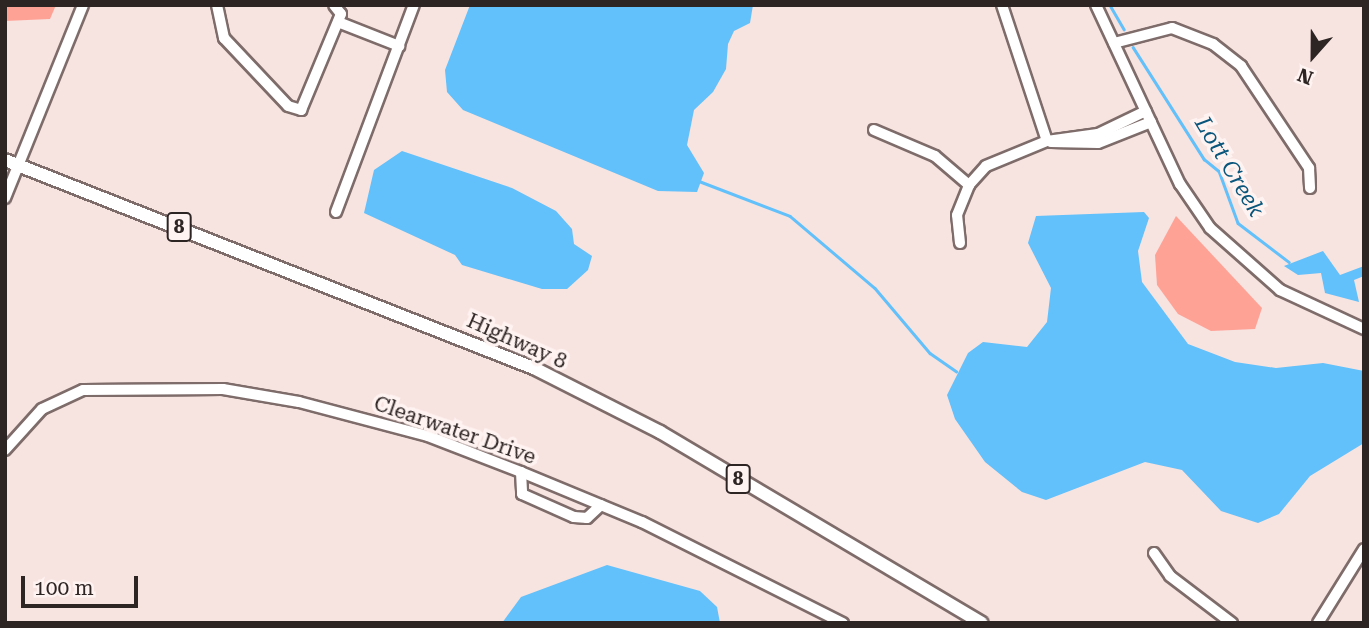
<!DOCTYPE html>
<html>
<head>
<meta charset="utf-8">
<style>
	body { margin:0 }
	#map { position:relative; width:1369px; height:628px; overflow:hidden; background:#f7e3e0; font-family:"Roboto Serif",serif }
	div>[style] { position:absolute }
	.green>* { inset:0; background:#ffa296 }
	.water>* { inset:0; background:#62c0fa }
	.stream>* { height:2.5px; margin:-1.25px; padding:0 1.25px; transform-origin:1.25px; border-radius:1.25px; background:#62c0fa }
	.roads { filter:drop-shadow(2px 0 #7e6c6a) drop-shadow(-2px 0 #7e6c6a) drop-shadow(0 2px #7e6c6a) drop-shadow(0 -2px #7e6c6a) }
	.minor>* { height:10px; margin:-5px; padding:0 5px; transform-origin:5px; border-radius:5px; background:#fff }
	.major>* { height:12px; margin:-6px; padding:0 6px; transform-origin:6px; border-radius:6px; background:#fff }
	span { translate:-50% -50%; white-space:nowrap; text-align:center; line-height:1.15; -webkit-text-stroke:7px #fff3f1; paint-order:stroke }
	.shield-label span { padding:2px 5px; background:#fff3f1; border:2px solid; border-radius:5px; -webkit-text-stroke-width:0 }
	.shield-label { font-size:19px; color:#2d2524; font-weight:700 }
	.street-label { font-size:21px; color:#2d2524 }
	.water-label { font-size:23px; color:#09557b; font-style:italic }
	.frame { position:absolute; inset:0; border:7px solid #2d2524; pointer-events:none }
	.north { position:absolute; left:1278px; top:21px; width:70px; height:70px; -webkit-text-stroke:5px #fff3f1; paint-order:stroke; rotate:201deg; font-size:19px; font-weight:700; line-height:28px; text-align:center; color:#2d2524 }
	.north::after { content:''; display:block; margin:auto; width:24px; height:32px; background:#2d2524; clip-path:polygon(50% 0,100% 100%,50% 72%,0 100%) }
	.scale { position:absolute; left:21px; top:576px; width:117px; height:32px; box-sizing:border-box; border:4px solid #2d2524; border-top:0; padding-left:9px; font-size:21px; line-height:24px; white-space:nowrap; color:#2d2524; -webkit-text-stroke:5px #fff3f1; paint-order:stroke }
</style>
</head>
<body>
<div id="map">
	<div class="green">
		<div style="clip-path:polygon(5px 5px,56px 5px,50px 19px,5px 21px)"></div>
		<div style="clip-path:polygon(1176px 216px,1262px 308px,1255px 329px,1211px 331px,1178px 314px,1157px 285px,1155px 255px)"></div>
	</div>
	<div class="water">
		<div style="clip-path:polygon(470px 5px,753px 5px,750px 23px,734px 31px,728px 44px,726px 69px,713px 92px,694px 110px,687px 145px,704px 173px,697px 192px,658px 191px,463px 110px,447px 92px,445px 70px)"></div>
		<div style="clip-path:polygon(402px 151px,512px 188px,556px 211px,572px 229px,574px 244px,592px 256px,588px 270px,567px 289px,542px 289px,462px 265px,455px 255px,364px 213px,374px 170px)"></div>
		<div style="clip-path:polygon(1144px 212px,1149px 218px,1138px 251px,1142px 282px,1188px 344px,1235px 362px,1276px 368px,1323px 363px,1364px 371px,1364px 443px,1310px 476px,1279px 514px,1258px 523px,1221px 511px,1182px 470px,1145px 462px,1046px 500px,1022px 492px,985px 462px,955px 419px,947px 395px,968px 353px,983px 342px,1027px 347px,1047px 322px,1051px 288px,1028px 243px,1036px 216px)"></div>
		<div style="clip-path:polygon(1323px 251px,1340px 275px,1364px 266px,1364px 276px,1354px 280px,1359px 302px,1325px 293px,1321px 273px,1298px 275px,1284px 266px)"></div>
		<div style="clip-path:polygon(607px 565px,700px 591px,717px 607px,720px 623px,502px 623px,521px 597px)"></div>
	</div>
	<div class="stream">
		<div style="left:1110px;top:5px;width:28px;rotate:60deg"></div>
		<div style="left:1133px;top:47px;width:133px;rotate:57.6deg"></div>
		<div style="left:1204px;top:159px;width:19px;rotate:39deg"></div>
		<div style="left:1219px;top:171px;width:55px;rotate:69.9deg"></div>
		<div style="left:1238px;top:223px;width:64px;rotate:37.4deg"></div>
		<div style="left:699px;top:181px;width:97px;rotate:21deg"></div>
		<div style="left:790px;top:216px;width:111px;rotate:40.3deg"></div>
		<div style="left:875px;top:288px;width:85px;rotate:49.8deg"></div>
		<div style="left:930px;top:353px;width:32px;rotate:35deg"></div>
	</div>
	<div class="roads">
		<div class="minor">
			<div style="left:217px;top:5px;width:34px;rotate:78deg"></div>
			<div style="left:224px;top:38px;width:93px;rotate:46.7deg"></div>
			<div style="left:288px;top:106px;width:14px;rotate:17deg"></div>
			<div style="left:301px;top:110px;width:104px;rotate:-67.4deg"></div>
			<div style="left:341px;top:14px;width:11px;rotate:-128deg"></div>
			<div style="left:1002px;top:5px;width:143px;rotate:71.7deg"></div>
			<div style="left:1096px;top:5px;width:198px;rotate:64.9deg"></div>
			<div style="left:1180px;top:184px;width:53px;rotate:55.7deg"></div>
			<div style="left:1210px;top:228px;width:94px;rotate:41.5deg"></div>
			<div style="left:1280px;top:290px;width:93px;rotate:24.9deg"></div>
			<div style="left:338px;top:22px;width:66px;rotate:21.5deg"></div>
			<div style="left:1114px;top:43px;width:60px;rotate:-14.5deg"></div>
			<div style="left:1172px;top:28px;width:44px;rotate:21.3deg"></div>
			<div style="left:1213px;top:44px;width:36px;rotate:38deg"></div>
			<div style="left:1241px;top:66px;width:123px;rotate:56.3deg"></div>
			<div style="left:1309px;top:168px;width:20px;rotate:87deg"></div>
			<div style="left:874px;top:130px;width:66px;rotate:23.1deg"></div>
			<div style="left:935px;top:156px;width:45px;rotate:40.5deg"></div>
			<div style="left:1051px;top:142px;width:47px;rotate:1.2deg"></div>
			<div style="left:1098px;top:143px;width:57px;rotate:-21.6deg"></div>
			<div style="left:5px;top:198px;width:208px;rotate:-68deg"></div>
			<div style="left:336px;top:212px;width:221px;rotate:-69.4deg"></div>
			<div style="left:960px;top:243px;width:28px;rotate:-96deg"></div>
			<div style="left:957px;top:215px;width:32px;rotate:-68deg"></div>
			<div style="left:969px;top:185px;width:25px;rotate:-48deg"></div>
			<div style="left:986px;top:166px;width:66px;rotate:-22.3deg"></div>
			<div style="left:1047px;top:141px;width:51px;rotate:-7.8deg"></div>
			<div style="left:1098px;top:134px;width:53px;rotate:-25.6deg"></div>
			<div style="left:5px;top:450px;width:55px;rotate:-47.9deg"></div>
			<div style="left:42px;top:409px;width:45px;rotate:-24.9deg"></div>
			<div style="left:83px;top:390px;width:140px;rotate:-0.4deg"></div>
			<div style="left:223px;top:389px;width:77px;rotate:9.7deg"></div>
			<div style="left:299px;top:402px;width:133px;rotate:14.8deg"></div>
			<div style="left:428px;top:436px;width:100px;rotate:21.2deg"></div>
			<div style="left:521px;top:472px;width:131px;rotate:22.5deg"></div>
			<div style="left:642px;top:522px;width:225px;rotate:26.7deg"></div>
			<div style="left:521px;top:472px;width:22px;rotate:87deg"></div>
			<div style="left:522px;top:494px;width:57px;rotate:23.9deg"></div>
			<div style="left:574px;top:517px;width:13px;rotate:4deg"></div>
			<div style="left:587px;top:518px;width:19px;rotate:-43deg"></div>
			<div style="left:1154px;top:553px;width:28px;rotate:55deg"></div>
			<div style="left:1170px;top:576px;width:78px;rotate:37.2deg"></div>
			<div style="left:1318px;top:623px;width:87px;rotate:-58.1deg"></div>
		</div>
		<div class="major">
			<div style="left:5px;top:160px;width:571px;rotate:21.48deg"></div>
			<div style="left:536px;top:369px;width:139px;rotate:26.9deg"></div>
			<div style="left:660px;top:432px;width:374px;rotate:30.7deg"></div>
		</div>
	</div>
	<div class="shield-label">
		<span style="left:179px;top:227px">8</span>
		<span style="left:738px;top:479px">8</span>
	</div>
	<div class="street-label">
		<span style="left:517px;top:341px;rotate:24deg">Highway 8</span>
		<span style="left:455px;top:430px;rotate:19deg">Clearwater Drive</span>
	</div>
	<div class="water-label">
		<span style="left:1229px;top:167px;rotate:59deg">Lott Creek</span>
	</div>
	<div class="frame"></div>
	<div class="north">N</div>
	<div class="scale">100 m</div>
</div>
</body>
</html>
